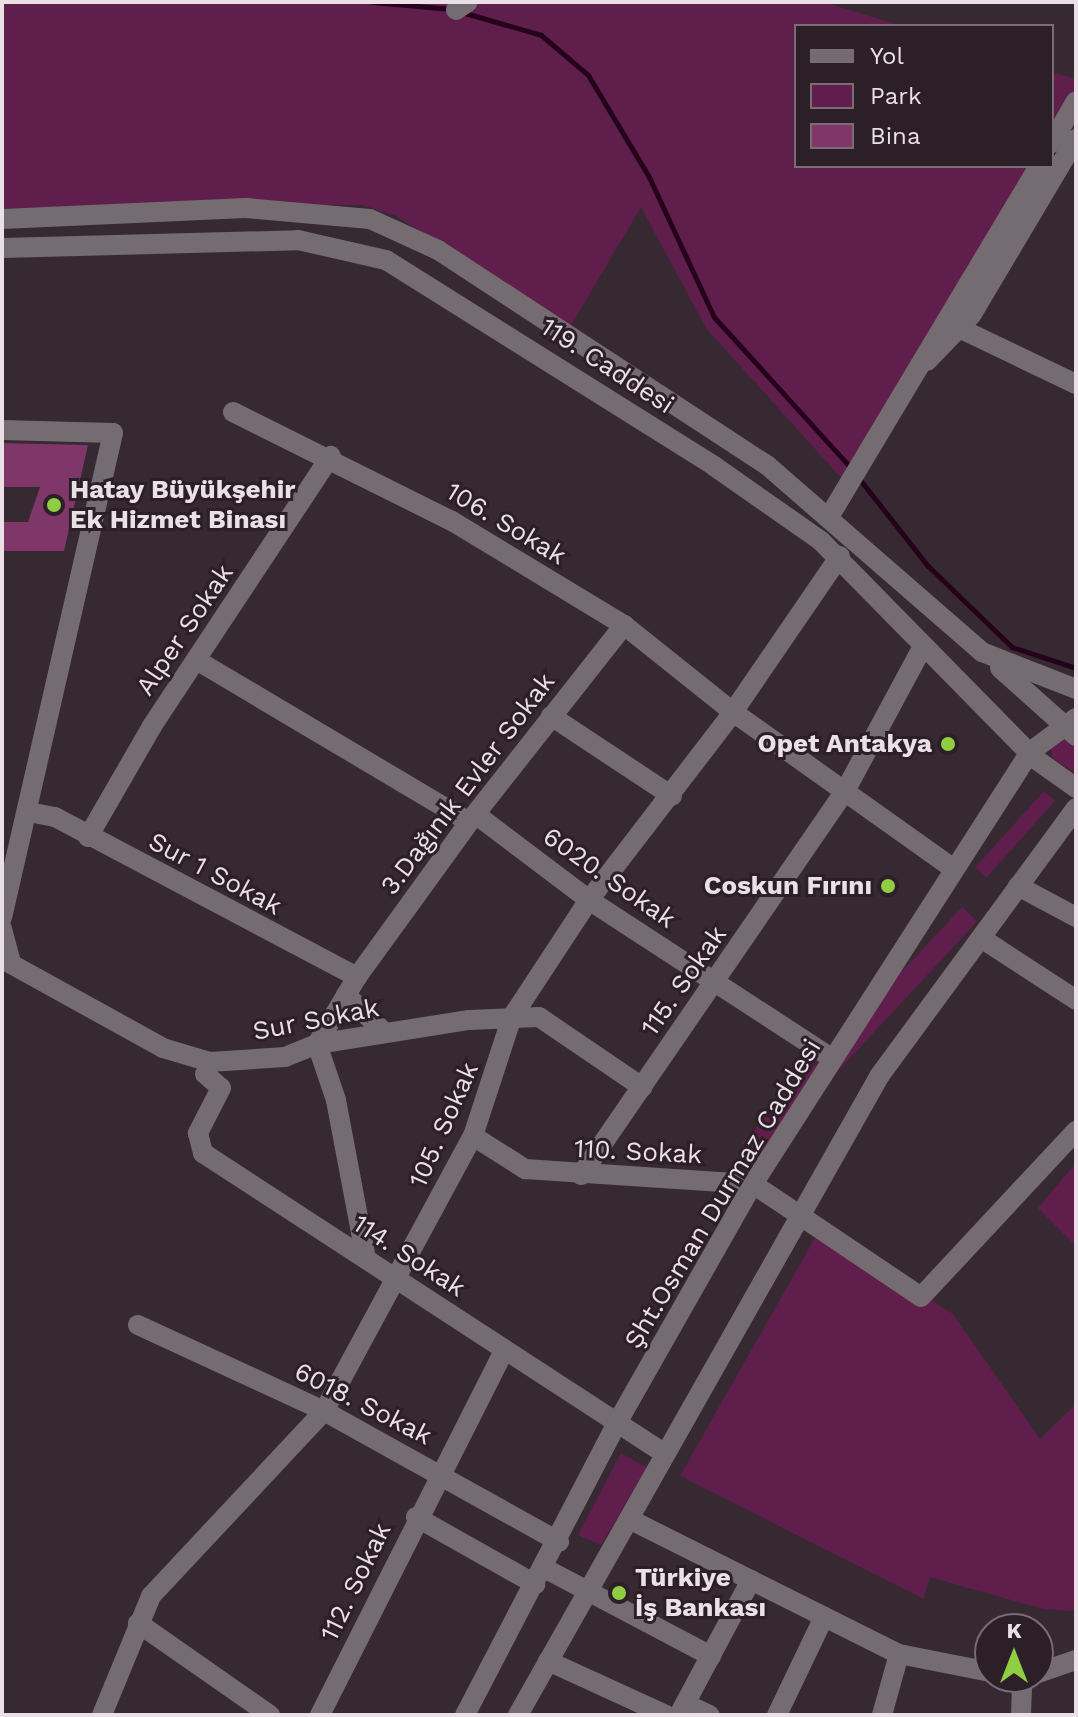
<!DOCTYPE html>
<html>
<head>
<meta charset="utf-8">
<style>
	body { margin:0 }
	#map { position:relative; width:1078px; height:1717px; overflow:hidden; background:#372932; font-family:"Work Sans",sans-serif }
	div>[style] { position:absolute }
	.green>* { inset:0; background:#601e4d; transform-origin:0 0 }
	.stream>* { height:5px; margin:-2.5px; padding:0 2.5px; transform-origin:2.5px; border-radius:2.5px; background:#24021b }
	.building>* { inset:0; background:#7f3769 }
	.minor>* { height:20px; margin:-10px; padding:0 10px; transform-origin:10px; border-radius:10px; background:#746c71 }
	.dots>* { width:22px; height:22px; translate:-50% -50%; box-sizing:border-box; border:4px solid #2d1f28; border-radius:50% }
	span { translate:-50% -50%; white-space:nowrap; text-align:center; line-height:1.15; -webkit-text-stroke:6px #2d1f28; paint-order:stroke }
	.street-label { font-size:26px; color:#eae0e6 }
	.poi-label { font-size:26px; color:#eae0e6; font-weight:700 }
	.left { translate:0 -50%; text-align:left }
	.right { translate:-100% -50%; text-align:right }
	.frame { position:absolute; inset:0; border:4px solid #eae0e6; pointer-events:none }
	.legend { position:absolute; left:794px; top:24px; width:260px; height:144px; box-sizing:border-box; background:#2d1f28; border:2px solid #796c74; margin:0; padding:10px 14px; list-style:none; font-size:24px; color:#eae0e6 }
	.legend li { display:flex; align-items:center; gap:16px; height:40px }
	.legend b { width:40px; border:2px solid #796c74 }
	.north { position:absolute; left:974px; top:1613px; width:80px; height:80px; box-sizing:border-box; background:#2d1f28; border:2px solid #796c74; border-radius:50%; rotate:0deg; font-size:22px; font-weight:700; line-height:32px; text-align:center; color:#eae0e6 }
	.north::after { content:''; display:block; margin:auto; width:28px; height:36px; background:#8fcd42; clip-path:polygon(50% 0,100% 100%,50% 72%,0 100%) }
</style>
</head>
<body>
<div id="map">
	<div class="green">
		<div style="clip-path:polygon(2px 2px,823px 2px,902px 26px,796px 26px,796px 166px,1037px 166px,844px 481px,706px 328px,641px 207px,570px 327px,396px 216px,362px 205px,2px 208px)"></div>
		<div style="clip-path:polygon(1052px 72px,1076px 79px,1076px 102px,1052px 141px)"></div>
		<div style="clip-path:polygon(1076px 721px,1076px 772px,1074px 772px,1053px 759px,1050px 743px)"></div>
		<div style="left:1044px;top:791px;width:15px;height:103px;rotate:42deg"></div>
		<div style="left:962px;top:907px;width:21px;height:323px;rotate:43deg"></div>
		<div style="clip-path:polygon(1076px 1163px,1076px 1246px,1038px 1208px)"></div>
		<div style="clip-path:polygon(820px 1229px,953px 1314px,1040px 1439px,1076px 1404px,1076px 1611px,1043px 1609px,930px 1577px,924px 1599px,680px 1476px)"></div>
		<div style="clip-path:polygon(621px 1453px,647px 1468px,601px 1545px,578px 1535px)"></div>
	</div>
	<div class="stream">
		<div style="left:373px;top:2px;width:78px;rotate:5.1deg"></div>
		<div style="left:465px;top:13px;width:79px;rotate:16.1deg"></div>
		<div style="left:541px;top:35px;width:62px;rotate:40.4deg"></div>
		<div style="left:588px;top:75px;width:119px;rotate:59.1deg"></div>
		<div style="left:649px;top:177px;width:154px;rotate:65.1deg"></div>
		<div style="left:714px;top:317px;width:200px;rotate:47.8deg"></div>
		<div style="left:861px;top:481px;width:108px;rotate:51.8deg"></div>
		<div style="left:928px;top:566px;width:117px;rotate:44deg"></div>
		<div style="left:1012px;top:647px;width:67px;rotate:18.2deg"></div>
	</div>
	<div class="building">
		<div style="clip-path:polygon(2px 443px,88px 445px,64px 551px,2px 551px,2px 522px,28px 522px,40px 487px,2px 487px)"></div>
	</div>
	<div class="minor">
		<div style="left:456px;top:10px;width:14px;rotate:-34deg"></div>
		<div style="left:1052px;top:143px;width:48px;rotate:-60.3deg"></div>
		<div style="left:2px;top:219px;width:244px;rotate:-2.6deg"></div>
		<div style="left:246px;top:208px;width:124px;rotate:5.1deg"></div>
		<div style="left:370px;top:219px;width:75px;rotate:24.5deg"></div>
		<div style="left:438px;top:250px;width:394px;rotate:33.2deg"></div>
		<div style="left:768px;top:466px;width:284px;rotate:41deg"></div>
		<div style="left:982px;top:652px;width:101px;rotate:21.5deg"></div>
		<div style="left:2px;top:248px;width:296px;rotate:-1.5deg"></div>
		<div style="left:298px;top:240px;width:90px;rotate:12.8deg"></div>
		<div style="left:386px;top:260px;width:387px;rotate:32.1deg"></div>
		<div style="left:714px;top:466px;width:131px;rotate:35deg"></div>
		<div style="left:821px;top:541px;width:304px;rotate:45.5deg"></div>
		<div style="left:1034px;top:758px;width:52px;rotate:35.5deg"></div>
		<div style="left:959px;top:328px;width:130px;rotate:25.6deg"></div>
		<div style="left:927px;top:361px;width:65px;rotate:-46.2deg"></div>
		<div style="left:972px;top:314px;width:204px;rotate:-59.3deg"></div>
		<div style="left:233px;top:412px;width:245px;rotate:26.5deg"></div>
		<div style="left:452px;top:521px;width:201px;rotate:31.2deg"></div>
		<div style="left:624px;top:625px;width:139px;rotate:38.6deg"></div>
		<div style="left:733px;top:712px;width:271px;rotate:35.4deg"></div>
		<div style="left:2px;top:430px;width:111px;rotate:1.5deg"></div>
		<div style="left:113px;top:433px;width:497px;rotate:102.9deg"></div>
		<div style="left:829px;top:517px;width:409px;rotate:-59.1deg"></div>
		<div style="left:198px;top:661px;width:315px;rotate:30.7deg"></div>
		<div style="left:1000px;top:668px;width:102px;rotate:41.8deg"></div>
		<div style="left:551px;top:716px;width:145px;rotate:33.5deg"></div>
		<div style="left:29px;top:812px;width:26px;rotate:11deg"></div>
		<div style="left:55px;top:817px;width:342px;rotate:27.9deg"></div>
		<div style="left:478px;top:816px;width:139px;rotate:37.1deg"></div>
		<div style="left:589px;top:900px;width:291px;rotate:33.1deg"></div>
		<div style="left:88px;top:837px;width:128px;rotate:-60deg"></div>
		<div style="left:152px;top:726px;width:324px;rotate:-56.5deg"></div>
		<div style="left:1018px;top:886px;width:66px;rotate:28.1deg"></div>
		<div style="left:2px;top:929px;width:34px;rotate:75deg"></div>
		<div style="left:981px;top:938px;width:113px;rotate:33.1deg"></div>
		<div style="left:2px;top:959px;width:184px;rotate:28.9deg"></div>
		<div style="left:163px;top:1048px;width:49px;rotate:16.6deg"></div>
		<div style="left:210px;top:1062px;width:75px;rotate:-3.8deg"></div>
		<div style="left:285px;top:1057px;width:35px;rotate:-22deg"></div>
		<div style="left:317px;top:1044px;width:154px;rotate:-9deg"></div>
		<div style="left:469px;top:1020px;width:70px;rotate:-2.5deg"></div>
		<div style="left:539px;top:1017px;width:125px;rotate:34.2deg"></div>
		<div style="left:346px;top:995px;width:54px;rotate:44.3deg"></div>
		<div style="left:205px;top:1074px;width:21px;rotate:41deg"></div>
		<div style="left:221px;top:1088px;width:51px;rotate:117.1deg"></div>
		<div style="left:198px;top:1133px;width:21px;rotate:76deg"></div>
		<div style="left:203px;top:1153px;width:551px;rotate:33.08deg"></div>
		<div style="left:473px;top:1136px;width:62px;rotate:32.4deg"></div>
		<div style="left:525px;top:1169px;width:228px;rotate:3.8deg"></div>
		<div style="left:753px;top:1184px;width:202px;rotate:33.9deg"></div>
		<div style="left:921px;top:1297px;width:227px;rotate:-47deg"></div>
		<div style="left:581px;top:1175px;width:464px;rotate:-55.5deg"></div>
		<div style="left:844px;top:793px;width:165px;rotate:-61.7deg"></div>
		<div style="left:366px;top:1259px;width:162px;rotate:-100.7deg"></div>
		<div style="left:336px;top:1100px;width:59px;rotate:-108.7deg"></div>
		<div style="left:317px;top:1044px;width:78px;rotate:-59.2deg"></div>
		<div style="left:357px;top:977px;width:191px;rotate:-54.1deg"></div>
		<div style="left:469px;top:822px;width:251px;rotate:-51.8deg"></div>
		<div style="left:138px;top:1325px;width:205px;rotate:24.8deg"></div>
		<div style="left:324px;top:1411px;width:269px;rotate:29.1deg"></div>
		<div style="left:416px;top:1517px;width:137px;rotate:29.4deg"></div>
		<div style="left:629px;top:1519px;width:302px;rotate:26.6deg"></div>
		<div style="left:899px;top:1654px;width:93px;rotate:11.2deg"></div>
		<div style="left:544px;top:1568px;width:189px;rotate:27.8deg"></div>
		<div style="left:138px;top:1623px;width:161px;rotate:34.9deg"></div>
		<div style="left:548px;top:1661px;width:130px;rotate:24.6deg"></div>
		<div style="left:1038px;top:1673px;width:40px;rotate:-18.9deg"></div>
		<div style="left:686px;top:1704px;width:26px;rotate:25deg"></div>
		<div style="left:102px;top:1715px;width:129px;rotate:-67.6deg"></div>
		<div style="left:151px;top:1596px;width:253px;rotate:-46.9deg"></div>
		<div style="left:324px;top:1411px;width:313px;rotate:-61.6deg"></div>
		<div style="left:473px;top:1136px;width:125px;rotate:-71.9deg"></div>
		<div style="left:512px;top:1017px;width:140px;rotate:-56.7deg"></div>
		<div style="left:589px;top:900px;width:237px;rotate:-52.5deg"></div>
		<div style="left:733px;top:712px;width:189px;rotate:-55.6deg"></div>
		<div style="left:320px;top:1715px;width:409px;rotate:-63.2deg"></div>
		<div style="left:465px;top:1715px;width:329px;rotate:-62.5deg"></div>
		<div style="left:617px;top:1423px;width:275px;rotate:-60.4deg"></div>
		<div style="left:753px;top:1184px;width:513px;rotate:-57.33deg"></div>
		<div style="left:1030px;top:752px;width:57px;rotate:-36.5deg"></div>
		<div style="left:518px;top:1715px;width:735px;rotate:-60.51deg"></div>
		<div style="left:880px;top:1075px;width:331px;rotate:-53.7deg"></div>
		<div style="left:679px;top:1715px;width:153px;rotate:-61.9deg"></div>
		<div style="left:777px;top:1715px;width:109px;rotate:-64.4deg"></div>
		<div style="left:882px;top:1715px;width:63px;rotate:-74.4deg"></div>
		<div style="left:1021px;top:1715px;width:37px;rotate:-88deg"></div>
	</div>
	<div class="dots">
		<div style="left:54px;top:505px;background:#8fcd42"></div>
		<div style="left:948px;top:744px;background:#8fcd42"></div>
		<div style="left:888px;top:886px;background:#8fcd42"></div>
		<div style="left:619px;top:1593px;background:#8fcd42"></div>
	</div>
	<div class="street-label">
		<span style="left:607px;top:366px;rotate:33deg">119. Caddesi</span>
		<span style="left:506px;top:524px;rotate:31deg">106. Sokak</span>
		<span style="left:185px;top:630px;rotate:-56deg">Alper Sokak</span>
		<span style="left:468px;top:784px;rotate:-53deg">3.Dağınık Evler Sokak</span>
		<span style="left:215px;top:874px;rotate:28deg">Sur 1 Sokak</span>
		<span style="left:609px;top:878px;rotate:35deg">6020. Sokak</span>
		<span style="left:684px;top:981px;rotate:-55deg">115. Sokak</span>
		<span style="left:316px;top:1020px;rotate:-11deg">Sur Sokak</span>
		<span style="left:444px;top:1125px;rotate:-66deg">105. Sokak</span>
		<span style="left:638px;top:1152px;rotate:3deg">110. Sokak</span>
		<span style="left:723px;top:1194px;rotate:-59deg">Şht.Osman Durmaz Caddesi</span>
		<span style="left:409px;top:1256px;rotate:33deg">114. Sokak</span>
		<span style="left:363px;top:1404px;rotate:27deg">6018. Sokak</span>
		<span style="left:356px;top:1582px;rotate:-64deg">112. Sokak</span>
	</div>
	<div class="poi-label">
		<span class="left" style="left:70px;top:505px">Hatay Büyükşehir<br>Ek Hizmet Binası</span>
		<span class="right" style="left:932px;top:744px">Opet Antakya</span>
		<span class="right" style="left:872px;top:886px">Coskun Fırını</span>
		<span class="left" style="left:635px;top:1593px">Türkiye<br>İş Bankası</span>
	</div>
	<div class="frame"></div>
	<ul class="legend">
	<li><b style="height:10px;background:#746c71"></b>Yol</li>
	<li><b style="height:22px;background:#601e4d"></b>Park</li>
	<li><b style="height:22px;background:#7f3769"></b>Bina</li>
	</ul>
	<div class="north">K</div>
</div>
</body>
</html>
